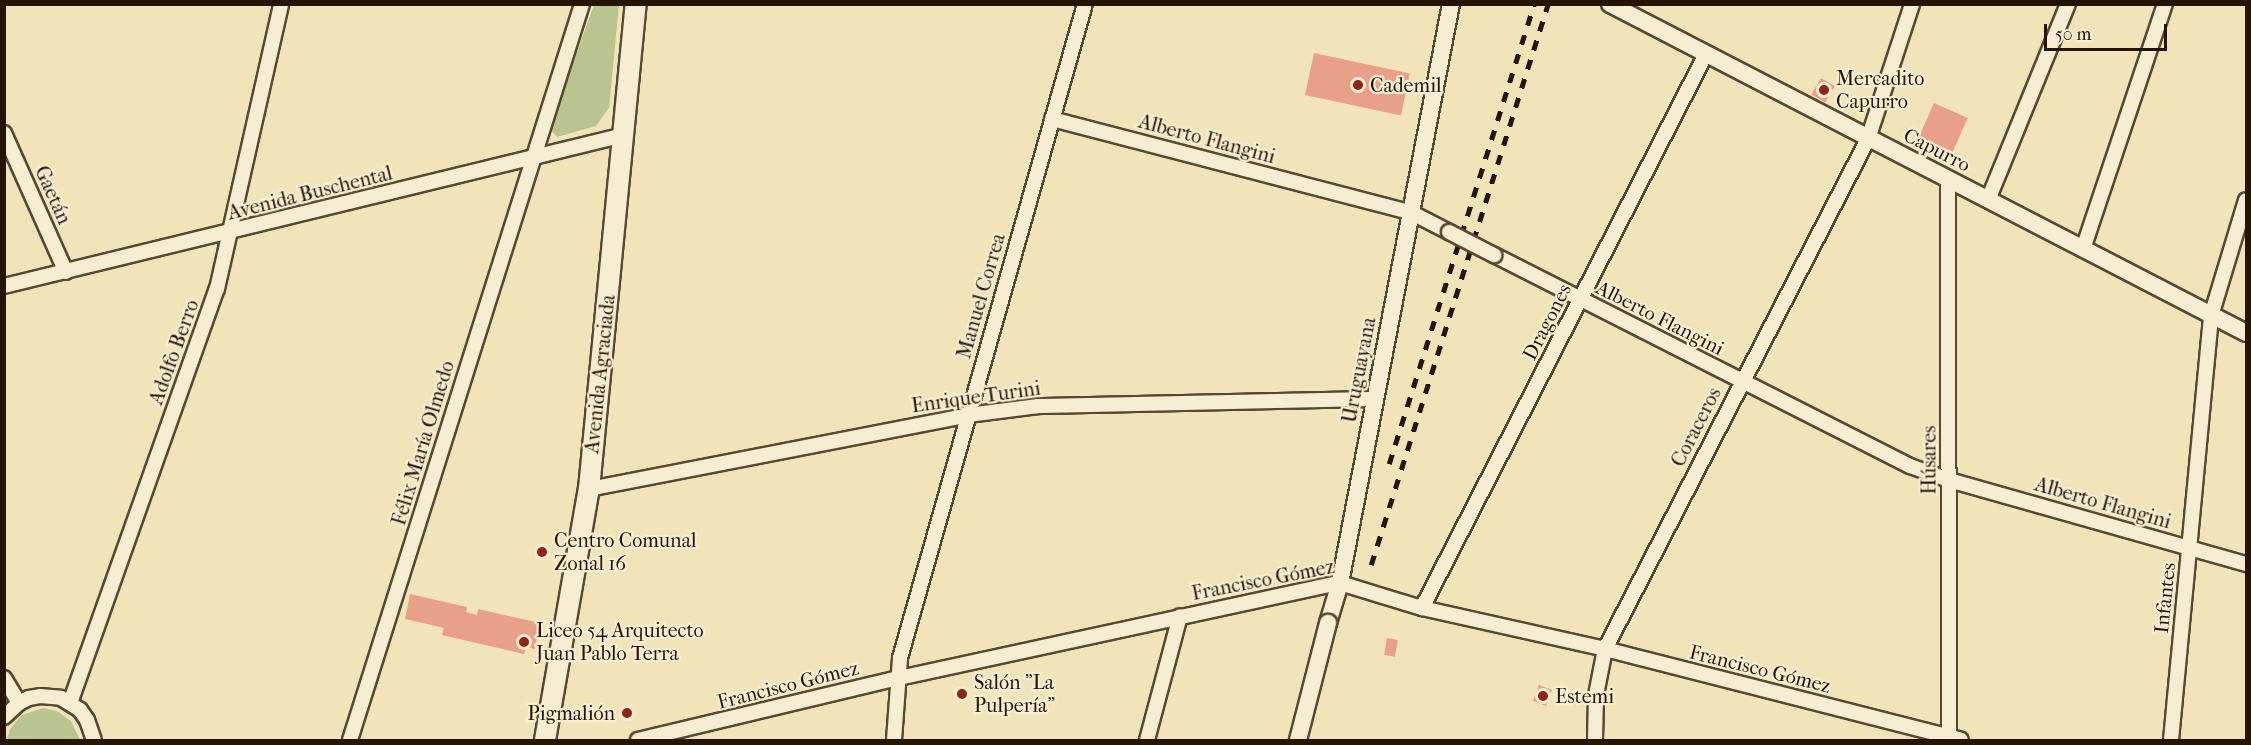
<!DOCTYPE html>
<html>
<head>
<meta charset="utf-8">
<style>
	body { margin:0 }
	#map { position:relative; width:2251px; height:745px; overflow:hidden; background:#f2e4b9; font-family:"IM FELL French Canon",serif }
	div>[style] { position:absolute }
	.green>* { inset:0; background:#bac48f }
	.building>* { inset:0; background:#e9a088; transform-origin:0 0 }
	.roads { filter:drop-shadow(2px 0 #584830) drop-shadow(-2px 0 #584830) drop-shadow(0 2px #584830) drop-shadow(0 -2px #584830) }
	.minor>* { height:14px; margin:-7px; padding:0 7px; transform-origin:7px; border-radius:7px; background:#f7edd2 }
	.tertiary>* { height:16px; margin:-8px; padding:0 8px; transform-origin:8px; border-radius:8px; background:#f7edd2 }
	.secondary>* { height:20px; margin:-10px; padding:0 10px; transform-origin:10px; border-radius:10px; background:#f7edd2 }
	.rail>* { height:4.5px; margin-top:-2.25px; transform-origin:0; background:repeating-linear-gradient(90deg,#251402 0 10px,transparent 0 20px) }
	.bridges { filter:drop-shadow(2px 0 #584830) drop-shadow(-2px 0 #584830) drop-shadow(0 2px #584830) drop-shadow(0 -2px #584830) }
	.minor-bridge>* { height:14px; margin:-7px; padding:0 7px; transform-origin:7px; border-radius:7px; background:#f7edd2 }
	.tertiary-bridge>* { height:16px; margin:-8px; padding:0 8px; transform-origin:8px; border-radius:8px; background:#f7edd2 }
	.dots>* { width:16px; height:16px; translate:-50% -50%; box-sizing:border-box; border:3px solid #f7edd2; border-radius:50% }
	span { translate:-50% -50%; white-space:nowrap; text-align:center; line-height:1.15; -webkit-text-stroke:4.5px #f7edd2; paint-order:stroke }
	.poi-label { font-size:20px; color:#251402 }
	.left { translate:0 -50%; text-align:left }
	.right { translate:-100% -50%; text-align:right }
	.street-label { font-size:20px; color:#251402 }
	.frame { position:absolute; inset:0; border:6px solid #251402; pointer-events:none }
	.scale { position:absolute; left:2044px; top:24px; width:123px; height:27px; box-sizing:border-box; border:3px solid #251402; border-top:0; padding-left:8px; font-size:18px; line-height:21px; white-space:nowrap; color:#251402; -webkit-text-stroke:4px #f7edd2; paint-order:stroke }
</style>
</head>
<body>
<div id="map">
	<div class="green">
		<div style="clip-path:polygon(594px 5px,619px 5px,609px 108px,596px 126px,557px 137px,551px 130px,551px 125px)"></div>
		<div style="clip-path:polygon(43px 708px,57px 711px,71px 721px,80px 740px,7px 740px,10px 729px,22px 715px)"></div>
	</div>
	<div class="building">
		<div style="left:1314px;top:53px;width:98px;height:43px;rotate:12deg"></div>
		<div style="left:1821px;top:78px;width:16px;height:19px;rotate:30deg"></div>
		<div style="left:1934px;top:103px;width:37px;height:37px;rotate:24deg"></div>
		<div style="clip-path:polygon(410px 594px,467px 607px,466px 612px,477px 615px,478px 609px,540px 623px,535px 649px,526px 647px,524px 654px,442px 635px,444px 628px,405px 619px)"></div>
		<div style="left:1387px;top:638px;width:11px;height:17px;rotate:10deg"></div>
		<div style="left:1539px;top:685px;width:14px;height:17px;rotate:21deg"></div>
	</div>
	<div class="roads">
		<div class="minor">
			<div style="left:1052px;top:119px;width:370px;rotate:14.6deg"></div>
			<div style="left:1410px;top:212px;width:44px;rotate:27.1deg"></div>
			<div style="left:4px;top:133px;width:152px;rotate:66deg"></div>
			<div style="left:1948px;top:179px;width:561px;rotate:89.9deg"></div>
			<div style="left:1988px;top:200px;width:212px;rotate:-67.8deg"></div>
			<div style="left:2083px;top:249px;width:258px;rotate:-71.5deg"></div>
			<div style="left:1494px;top:255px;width:466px;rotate:26.9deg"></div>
			<div style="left:1910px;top:466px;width:41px;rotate:19.7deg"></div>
			<div style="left:1949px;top:480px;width:309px;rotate:15.8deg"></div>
			<div style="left:4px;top:286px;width:638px;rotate:-13.69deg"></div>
			<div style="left:589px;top:489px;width:386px;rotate:-11deg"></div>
			<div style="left:968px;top:415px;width:71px;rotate:-7.3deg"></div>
			<div style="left:1038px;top:406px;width:337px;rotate:-1.2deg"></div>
			<div style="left:1422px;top:608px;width:623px;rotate:-62.86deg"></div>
			<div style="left:4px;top:678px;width:29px;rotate:59deg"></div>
			<div style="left:70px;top:703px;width:439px;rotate:-70.5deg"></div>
			<div style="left:217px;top:289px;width:292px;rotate:-77.3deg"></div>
			<div style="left:4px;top:717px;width:21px;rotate:-43deg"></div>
			<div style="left:19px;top:703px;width:11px;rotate:-27deg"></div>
			<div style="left:29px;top:698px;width:11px;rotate:-10deg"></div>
			<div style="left:40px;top:696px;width:21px;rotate:5deg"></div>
			<div style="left:61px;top:698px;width:22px;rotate:32deg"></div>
			<div style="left:80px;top:710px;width:12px;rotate:55deg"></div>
			<div style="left:87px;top:720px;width:21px;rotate:71deg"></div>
			<div style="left:350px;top:740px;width:772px;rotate:-72.5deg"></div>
			<div style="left:638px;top:740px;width:268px;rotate:-13.4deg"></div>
			<div style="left:899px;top:678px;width:451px;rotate:-12.2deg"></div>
			<div style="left:1340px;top:583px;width:86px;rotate:17deg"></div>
			<div style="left:1422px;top:608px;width:188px;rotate:12.6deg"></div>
			<div style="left:1605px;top:649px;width:367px;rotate:14.3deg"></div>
			<div style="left:894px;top:740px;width:82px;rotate:-85.8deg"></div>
			<div style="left:900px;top:658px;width:680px;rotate:-74.21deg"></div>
			<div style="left:1147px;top:740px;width:128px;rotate:-75.1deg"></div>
			<div style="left:1595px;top:740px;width:45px;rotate:-88.7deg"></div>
			<div style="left:1596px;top:695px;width:47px;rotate:-78.9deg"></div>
			<div style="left:1605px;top:649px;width:574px;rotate:-62.72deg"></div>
			<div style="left:1868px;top:139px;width:142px;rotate:-71.9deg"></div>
			<div style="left:2171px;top:740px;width:426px;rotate:-84.6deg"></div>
			<div style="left:2211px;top:316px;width:121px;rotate:-73.2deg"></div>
		</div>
		<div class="tertiary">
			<div style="left:1610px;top:4px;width:716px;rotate:27.35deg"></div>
			<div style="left:1328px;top:623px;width:42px;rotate:-73.3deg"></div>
			<div style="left:1340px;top:583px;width:590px;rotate:-79.15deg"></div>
		</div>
		<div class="secondary">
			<div style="left:545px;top:740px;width:255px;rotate:-80.1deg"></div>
			<div style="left:589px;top:489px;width:487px;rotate:-84.5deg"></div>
		</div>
	</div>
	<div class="rail">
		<div style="left:1389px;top:464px;width:482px;rotate:-72.5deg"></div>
		<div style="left:1371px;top:565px;width:588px;rotate:-72.49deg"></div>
	</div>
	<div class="bridges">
		<div class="minor-bridge">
			<div style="left:1449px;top:232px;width:51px;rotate:27.1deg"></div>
		</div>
		<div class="tertiary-bridge">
			<div style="left:1298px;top:740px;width:121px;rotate:-75.6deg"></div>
		</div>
	</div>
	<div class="dots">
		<div style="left:1358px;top:85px;background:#8f2418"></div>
		<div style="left:1824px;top:90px;background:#8f2418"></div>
		<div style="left:542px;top:552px;background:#8f2418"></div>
		<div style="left:524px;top:642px;background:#8f2418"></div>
		<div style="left:962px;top:694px;background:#8f2418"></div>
		<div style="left:1543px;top:696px;background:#8f2418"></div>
		<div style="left:627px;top:713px;background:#8f2418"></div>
	</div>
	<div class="poi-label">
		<span class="left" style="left:1836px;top:90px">Mercadito<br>Capurro</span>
		<span class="left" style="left:1370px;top:85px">Cademil</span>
		<span class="left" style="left:554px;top:552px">Centro Comunal<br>Zonal 16</span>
		<span class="left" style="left:536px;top:642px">Liceo 54 Arquitecto<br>Juan Pablo Terra</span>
		<span class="left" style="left:974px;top:694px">Salón "La<br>Pulpería"</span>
		<span class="left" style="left:1555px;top:696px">Estemi</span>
		<span class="right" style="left:615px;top:713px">Pigmalión</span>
	</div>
	<div class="street-label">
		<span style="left:1207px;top:139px;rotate:15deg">Alberto Flangini</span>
		<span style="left:1937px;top:150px;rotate:27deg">Capurro</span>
		<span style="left:310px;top:193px;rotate:-14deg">Avenida Buschental</span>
		<span style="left:53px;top:195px;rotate:66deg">Gaetán</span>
		<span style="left:981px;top:296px;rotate:-74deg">Manuel Correa</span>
		<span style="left:1660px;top:318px;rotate:27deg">Alberto Flangini</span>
		<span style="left:1547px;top:322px;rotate:-63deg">Dragones</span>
		<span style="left:174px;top:352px;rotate:-70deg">Adolfo Berro</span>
		<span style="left:1359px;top:370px;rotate:-79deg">Uruguayana</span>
		<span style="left:600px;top:374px;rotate:-84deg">Avenida Agraciada</span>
		<span style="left:976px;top:397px;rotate:-8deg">Enrique Turini</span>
		<span style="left:1696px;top:427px;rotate:-63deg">Coraceros</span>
		<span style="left:423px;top:443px;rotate:-73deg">Félix María Olmedo</span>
		<span style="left:1929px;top:460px;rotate:-90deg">Húsares</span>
		<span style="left:2103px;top:503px;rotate:16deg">Alberto Flangini</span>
		<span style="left:1263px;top:580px;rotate:-11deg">Francisco Gómez</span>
		<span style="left:2165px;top:598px;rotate:-84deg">Infantes</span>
		<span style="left:1760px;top:669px;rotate:14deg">Francisco Gómez</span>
		<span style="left:788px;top:685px;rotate:-14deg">Francisco Gómez</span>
	</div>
	<div class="frame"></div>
	<div class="scale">50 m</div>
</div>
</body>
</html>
